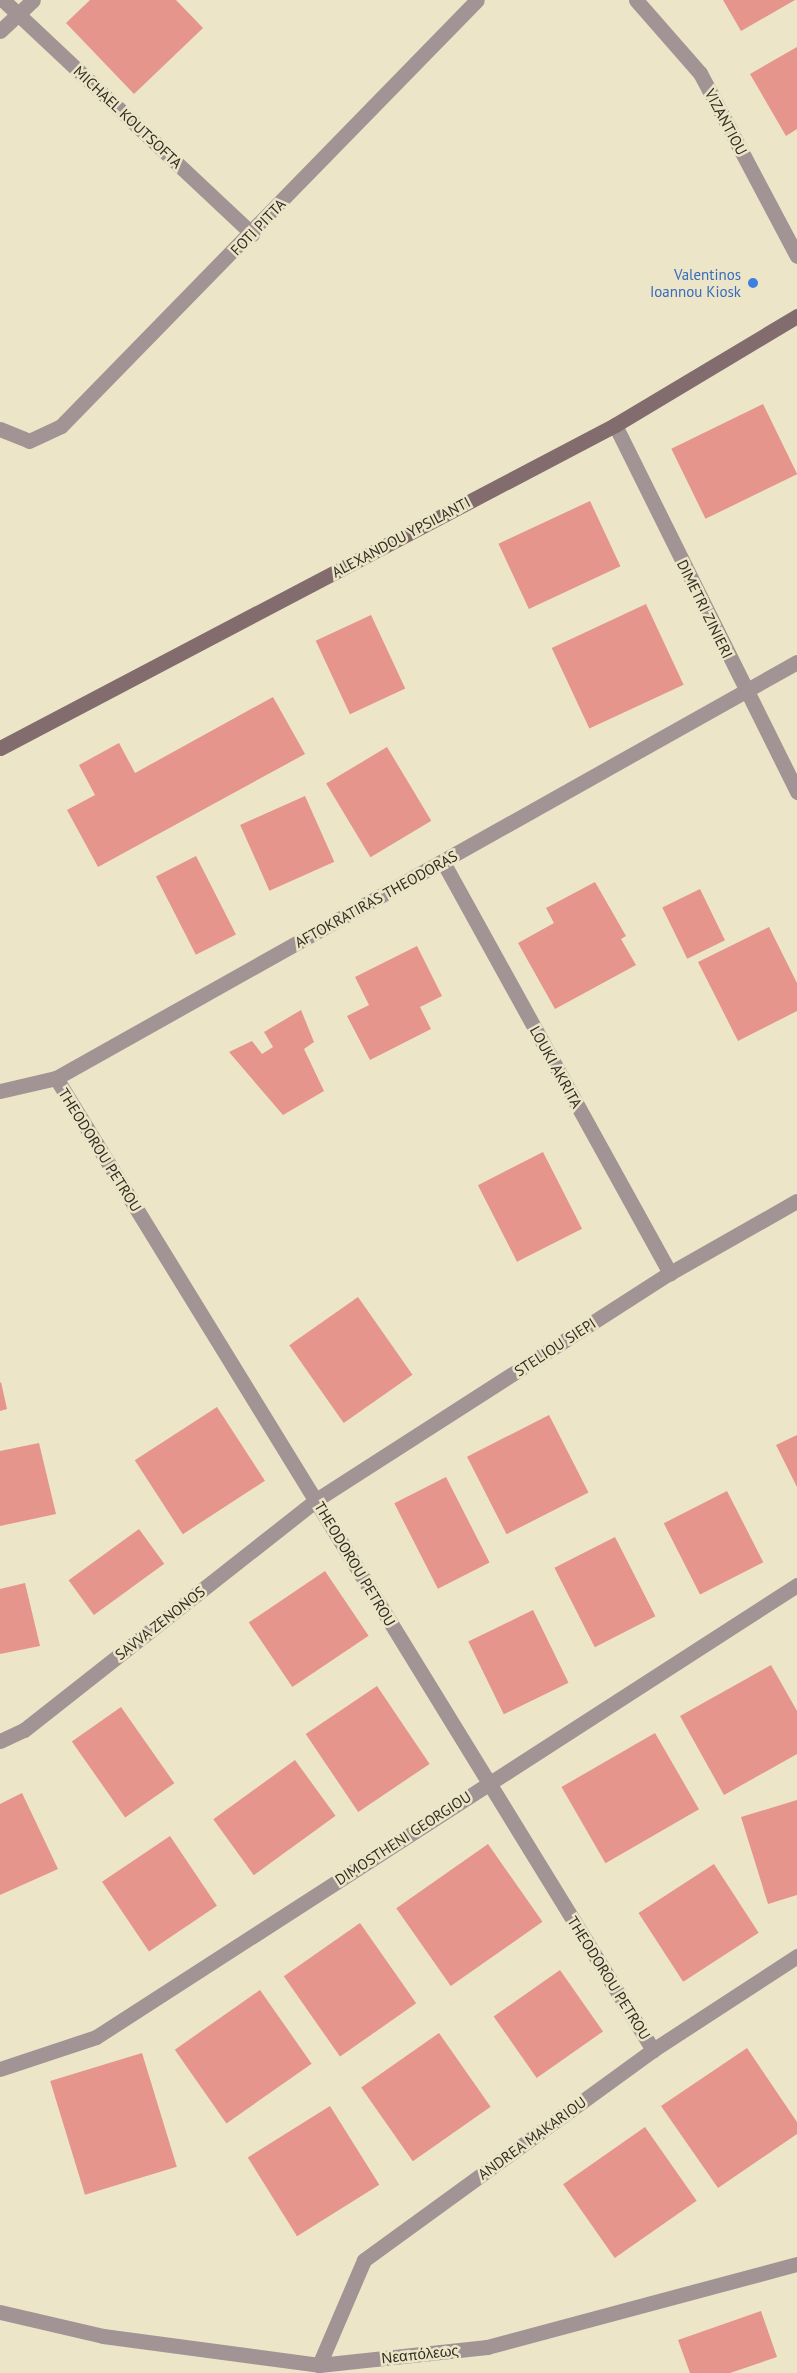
<!DOCTYPE html>
<html>
<head>
<meta charset="utf-8">
<style>
	body { margin:0 }
	#map { position:relative; width:797px; height:2373px; overflow:hidden; background:#ede5c8; font-family:"PT Sans",sans-serif }
	div>[style] { position:absolute }
	.building>* { inset:0; background:#e5958b; transform-origin:0 0 }
	.street>* { height:15px; margin:-7.5px; padding:0 7.5px; transform-origin:7.5px; border-radius:7.5px; background:#a29394 }
	.secondary>* { height:15px; margin:-7.5px; padding:0 7.5px; transform-origin:7.5px; border-radius:7.5px; background:#826c6e }
	.dots>* { width:16px; height:16px; translate:-50% -50%; box-sizing:border-box; border:3px solid #ede5c8; border-radius:50% }
	span { translate:-50% -50%; white-space:nowrap; text-align:center; line-height:1.15; -webkit-text-stroke:5px #ede5c8; paint-order:stroke }
	.street-label { font-size:15px; color:#312e22 }
	.shop-label { font-size:15px; color:#366cbe }
	.right { translate:-100% -50%; text-align:right }
</style>
</head>
<body>
<div id="map">
	<div class="building">
		<div style="clip-path:polygon(90px 0,176px 0,203px 28px,134px 94px,66px 23px)"></div>
		<div style="clip-path:polygon(723px 0,795px 0,741px 31px)"></div>
		<div style="clip-path:polygon(797px 47px,797px 129px,786px 136px,750px 74px)"></div>
		<div style="left:763px;top:404px;width:78px;height:102px;rotate:64deg"></div>
		<div style="left:590px;top:501px;width:72px;height:101px;rotate:65deg"></div>
		<div style="left:646px;top:604px;width:89px;height:104px;rotate:65deg"></div>
		<div style="left:371px;top:615px;width:81px;height:61px;rotate:65deg"></div>
		<div style="clip-path:polygon(273px 697px,305px 754px,98px 867px,67px 810px,95px 795px,79px 765px,119px 743px,135px 773px)"></div>
		<div style="left:387px;top:747px;width:86px;height:71px;rotate:59deg"></div>
		<div style="left:305px;top:796px;width:72px;height:71px;rotate:66deg"></div>
		<div style="left:196px;top:856px;width:88px;height:45px;rotate:63deg"></div>
		<div style="clip-path:polygon(595px 882px,626px 936px,621px 939px,636px 965px,555px 1009px,518px 943px,554px 923px,546px 908px)"></div>
		<div style="left:700px;top:889px;width:57px;height:42px;rotate:64deg"></div>
		<div style="clip-path:polygon(769px 927px,797px 983px,797px 1011px,738px 1041px,698px 962px)"></div>
		<div style="clip-path:polygon(417px 946px,442px 996px,420px 1007px,431px 1029px,370px 1060px,347px 1016px,369px 1005px,355px 977px)"></div>
		<div style="clip-path:polygon(301px 1010px,314px 1042px,304px 1049px,324px 1091px,283px 1115px,229px 1052px,252px 1041px,262px 1054px,273px 1047px,264px 1032px)"></div>
		<div style="left:543px;top:1152px;width:86px;height:73px;rotate:63deg"></div>
		<div style="left:358px;top:1297px;width:95px;height:84px;rotate:55deg"></div>
		<div style="clip-path:polygon(1px 1382px,7px 1409px,0 1411px,0 1383px)"></div>
		<div style="left:217px;top:1407px;width:88px;height:98px;rotate:57deg"></div>
		<div style="left:549px;top:1415px;width:87px;height:92px;rotate:63deg"></div>
		<div style="clip-path:polygon(797px 1435px,797px 1487px,776px 1445px)"></div>
		<div style="clip-path:polygon(39px 1443px,56px 1514px,0 1526px,0 1451px)"></div>
		<div style="left:446px;top:1477px;width:96px;height:58px;rotate:63deg"></div>
		<div style="left:727px;top:1491px;width:80px;height:71px;rotate:63deg"></div>
		<div style="left:139px;top:1529px;width:43px;height:87px;rotate:54deg"></div>
		<div style="left:615px;top:1537px;width:89px;height:68px;rotate:63deg"></div>
		<div style="left:325px;top:1571px;width:78px;height:92px;rotate:56deg"></div>
		<div style="clip-path:polygon(25px 1583px,40px 1646px,0 1654px,0 1589px)"></div>
		<div style="left:533px;top:1610px;width:81px;height:72px;rotate:64deg"></div>
		<div style="clip-path:polygon(771px 1665px,797px 1711px,797px 1754px,724px 1795px,680px 1716px)"></div>
		<div style="left:377px;top:1686px;width:94px;height:86px;rotate:56deg"></div>
		<div style="left:121px;top:1707px;width:93px;height:60px;rotate:55deg"></div>
		<div style="left:655px;top:1733px;width:88px;height:108px;rotate:60deg"></div>
		<div style="left:295px;top:1760px;width:69px;height:101px;rotate:54deg"></div>
		<div style="clip-path:polygon(22px 1793px,58px 1869px,0 1895px,0 1804px)"></div>
		<div style="clip-path:polygon(797px 1800px,797px 1895px,768px 1904px,741px 1817px)"></div>
		<div style="left:170px;top:1836px;width:84px;height:82px;rotate:56deg"></div>
		<div style="left:488px;top:1844px;width:95px;height:112px;rotate:55deg"></div>
		<div style="left:714px;top:1864px;width:82px;height:90px;rotate:57deg"></div>
		<div style="left:360px;top:1923px;width:98px;height:93px;rotate:55deg"></div>
		<div style="left:560px;top:1970px;width:75px;height:81px;rotate:55deg"></div>
		<div style="left:260px;top:1990px;width:90px;height:104px;rotate:55deg"></div>
		<div style="left:439px;top:2033px;width:90px;height:95px;rotate:55deg"></div>
		<div style="clip-path:polygon(747px 2048px,797px 2122px,797px 2134px,718px 2188px,661px 2106px)"></div>
		<div style="left:142px;top:2053px;width:119px;height:96px;rotate:73deg"></div>
		<div style="left:330px;top:2106px;width:93px;height:97px;rotate:58deg"></div>
		<div style="left:645px;top:2127px;width:90px;height:100px;rotate:55deg"></div>
		<div style="clip-path:polygon(761px 2311px,777px 2357px,730px 2373px,690px 2373px,678px 2340px)"></div>
	</div>
	<div class="street">
		<div style="left:3px;top:0;width:342px;rotate:43.2deg"></div>
		<div style="left:636px;top:0;width:97px;rotate:48.8deg"></div>
		<div style="left:700px;top:73px;width:207px;rotate:62.1deg"></div>
		<div style="left:0;top:31px;width:45px;rotate:-43.2deg"></div>
		<div style="left:615px;top:425px;width:410px;rotate:63.6deg"></div>
		<div style="left:0;top:429px;width:31px;rotate:22deg"></div>
		<div style="left:29px;top:441px;width:35px;rotate:-25deg"></div>
		<div style="left:61px;top:426px;width:595px;rotate:-45.68deg"></div>
		<div style="left:443px;top:862px;width:470px;rotate:61.1deg"></div>
		<div style="left:56px;top:1078px;width:1141px;rotate:58.44deg"></div>
		<div style="left:0;top:1091px;width:57px;rotate:-13.1deg"></div>
		<div style="left:56px;top:1078px;width:850px;rotate:-29.31deg"></div>
		<div style="left:0;top:1741px;width:26px;rotate:-25deg"></div>
		<div style="left:24px;top:1730px;width:372px;rotate:-38.2deg"></div>
		<div style="left:316px;top:1500px;width:421px;rotate:-32.7deg"></div>
		<div style="left:670px;top:1273px;width:146px;rotate:-29.6deg"></div>
		<div style="left:0;top:2069px;width:101px;rotate:-18.4deg"></div>
		<div style="left:96px;top:2037px;width:834px;rotate:-32.81deg"></div>
		<div style="left:0;top:2312px;width:106px;rotate:13.1deg"></div>
		<div style="left:103px;top:2336px;width:218px;rotate:7.6deg"></div>
		<div style="left:319px;top:2365px;width:169px;rotate:-6.1deg"></div>
		<div style="left:487px;top:2347px;width:321px;rotate:-15deg"></div>
		<div style="left:319px;top:2365px;width:114px;rotate:-66.8deg"></div>
		<div style="left:364px;top:2260px;width:357px;rotate:-36deg"></div>
		<div style="left:653px;top:2050px;width:172px;rotate:-33.1deg"></div>
	</div>
	<div class="secondary">
		<div style="left:0;top:748px;width:695px;rotate:-27.71deg"></div>
		<div style="left:615px;top:425px;width:212px;rotate:-30.9deg"></div>
	</div>
	<div class="dots">
		<div style="left:753px;top:283px;background:#3f7fe0"></div>
	</div>
	<div class="street-label">
		<span style="left:128px;top:117px;rotate:43deg">MICHAEL KOUTSOFTA</span>
		<span style="left:726px;top:122px;rotate:62deg">VIZANTIOU</span>
		<span style="left:258px;top:227px;rotate:-46deg">FOTI PITTA</span>
		<span style="left:401px;top:537px;rotate:-28deg">ALEXANDOU YPSILANTI</span>
		<span style="left:705px;top:609px;rotate:64deg">DIMETRI ZINIERI</span>
		<span style="left:376px;top:899px;rotate:-29deg">AFTOKRATIRAS THEODORAS</span>
		<span style="left:556px;top:1067px;rotate:61deg">LOUKI AKRITA</span>
		<span style="left:100px;top:1150px;rotate:58deg">THEODOROU PETROU</span>
		<span style="left:555px;top:1347px;rotate:-33deg">STELIOU SIEPI</span>
		<span style="left:355px;top:1564px;rotate:59deg">THEODOROU PETROU</span>
		<span style="left:160px;top:1623px;rotate:-38deg">SAVVA ZENONOS</span>
		<span style="left:403px;top:1838px;rotate:-33deg">DIMOSTHENI GEORGIOU</span>
		<span style="left:609px;top:1978px;rotate:58deg">THEODOROU PETROU</span>
		<span style="left:532px;top:2138px;rotate:-36deg">ANDREA MAKARIOU</span>
		<span style="left:420px;top:2354px;rotate:-6deg">Νεαπόλεως</span>
	</div>
	<div class="shop-label">
		<span class="right" style="left:741px;top:283px">Valentinos<br>Ioannou Kiosk</span>
	</div>
</div>
</body>
</html>
